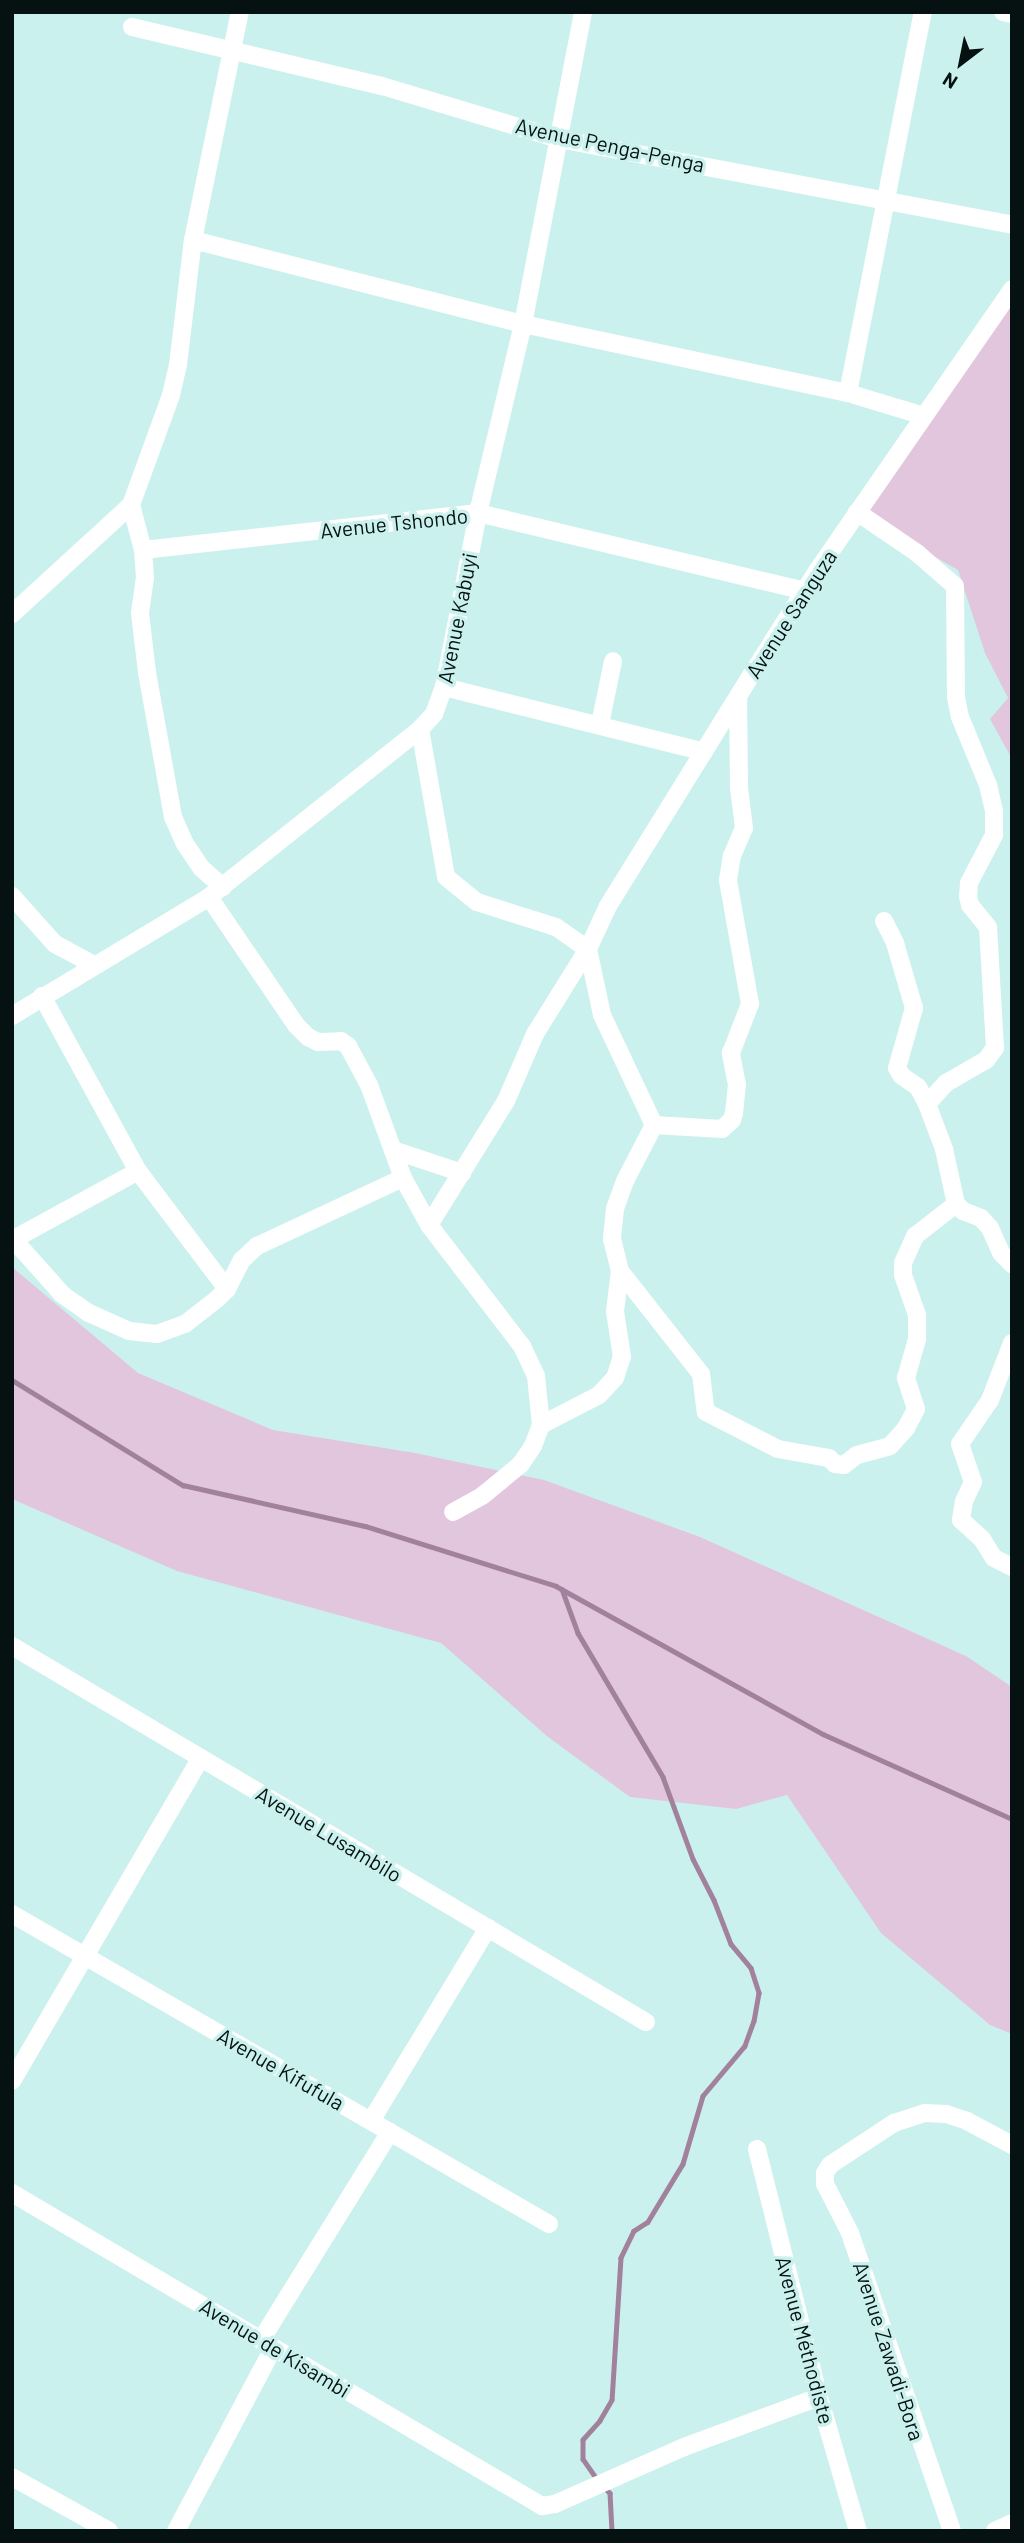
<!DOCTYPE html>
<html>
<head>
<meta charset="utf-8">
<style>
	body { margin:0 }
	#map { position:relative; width:1024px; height:2543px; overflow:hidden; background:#cbf1ee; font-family:Barlow,sans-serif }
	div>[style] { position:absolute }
	.green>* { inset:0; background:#e2c6dd }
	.stream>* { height:4.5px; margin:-2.25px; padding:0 2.25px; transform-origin:2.25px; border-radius:2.25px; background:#a2819d }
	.minor>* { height:18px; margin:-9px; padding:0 9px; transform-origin:9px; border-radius:9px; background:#fff }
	span { translate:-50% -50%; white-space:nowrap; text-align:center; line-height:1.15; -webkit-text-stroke:7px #cbf1ee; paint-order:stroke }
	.street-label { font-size:21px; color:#051211 }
	.frame { position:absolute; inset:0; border:14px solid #051211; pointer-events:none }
	.north { position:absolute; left:926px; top:28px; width:70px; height:70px; -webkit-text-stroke:5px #cbf1ee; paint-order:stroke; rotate:212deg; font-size:19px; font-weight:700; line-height:28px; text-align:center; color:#051211 }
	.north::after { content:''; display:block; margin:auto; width:24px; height:32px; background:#051211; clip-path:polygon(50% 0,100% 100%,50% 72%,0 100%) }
</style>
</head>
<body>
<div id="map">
	<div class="green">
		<div style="clip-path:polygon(1012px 289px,1012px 759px,990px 719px,1008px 698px,985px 653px,958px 570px,857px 512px)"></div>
		<div style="clip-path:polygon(12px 1267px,138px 1373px,273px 1430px,415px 1453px,544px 1480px,700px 1537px,966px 1656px,1012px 1687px,1012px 2034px,990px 2025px,881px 1933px,787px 1795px,736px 1809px,630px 1797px,548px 1737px,441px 1643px,177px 1571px,12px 1499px)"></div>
	</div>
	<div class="stream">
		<div style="left:12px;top:1380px;width:201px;rotate:31.6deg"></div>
		<div style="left:183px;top:1485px;width:187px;rotate:12.7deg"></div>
		<div style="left:365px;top:1526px;width:200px;rotate:17.4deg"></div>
		<div style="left:556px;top:1586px;width:305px;rotate:29deg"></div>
		<div style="left:823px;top:1734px;width:207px;rotate:24.2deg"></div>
		<div style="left:562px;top:1589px;width:47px;rotate:70deg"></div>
		<div style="left:578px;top:1633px;width:167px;rotate:59.4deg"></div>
		<div style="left:663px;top:1777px;width:87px;rotate:69.9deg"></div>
		<div style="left:693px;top:1859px;width:46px;rotate:62.9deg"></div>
		<div style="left:714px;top:1900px;width:47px;rotate:68.9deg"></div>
		<div style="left:731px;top:1944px;width:31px;rotate:50deg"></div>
		<div style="left:751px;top:1968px;width:26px;rotate:72deg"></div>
		<div style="left:759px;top:1993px;width:28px;rotate:100deg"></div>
		<div style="left:754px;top:2021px;width:27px;rotate:110deg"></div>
		<div style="left:745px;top:2046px;width:65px;rotate:130deg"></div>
		<div style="left:703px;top:2096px;width:71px;rotate:106.4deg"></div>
		<div style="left:683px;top:2164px;width:68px;rotate:121.1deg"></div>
		<div style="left:648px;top:2222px;width:17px;rotate:147deg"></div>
		<div style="left:634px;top:2231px;width:30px;rotate:116deg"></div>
		<div style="left:621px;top:2258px;width:142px;rotate:93.6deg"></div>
		<div style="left:612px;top:2400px;width:24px;rotate:120deg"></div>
		<div style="left:600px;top:2421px;width:25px;rotate:132deg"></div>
		<div style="left:583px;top:2440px;width:19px;rotate:90deg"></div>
		<div style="left:583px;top:2459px;width:24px;rotate:55deg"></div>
		<div style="left:605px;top:2488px;width:7px;rotate:45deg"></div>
		<div style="left:610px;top:2493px;width:38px;rotate:87deg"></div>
	</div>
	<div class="minor">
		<div style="left:1003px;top:12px;width:9px;rotate:13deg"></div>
		<div style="left:132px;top:27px;width:257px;rotate:13.3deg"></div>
		<div style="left:382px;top:86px;width:185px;rotate:16.7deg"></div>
		<div style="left:559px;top:139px;width:461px;rotate:10.7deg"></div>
		<div style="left:193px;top:240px;width:341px;rotate:14.3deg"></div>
		<div style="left:523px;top:324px;width:332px;rotate:12deg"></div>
		<div style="left:848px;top:393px;width:79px;rotate:16.8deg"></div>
		<div style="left:848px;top:393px;width:388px;rotate:-78.9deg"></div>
		<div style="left:857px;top:512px;width:73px;rotate:34.3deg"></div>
		<div style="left:917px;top:553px;width:50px;rotate:41deg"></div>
		<div style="left:955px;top:586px;width:111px;rotate:89.5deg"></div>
		<div style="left:956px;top:697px;width:20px;rotate:79deg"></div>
		<div style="left:960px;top:717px;width:74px;rotate:67.6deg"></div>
		<div style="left:988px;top:785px;width:28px;rotate:77deg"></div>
		<div style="left:994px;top:812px;width:23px;rotate:90deg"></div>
		<div style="left:994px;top:835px;width:54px;rotate:117.5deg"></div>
		<div style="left:969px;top:883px;width:13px;rotate:94deg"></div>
		<div style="left:968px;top:896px;width:9px;rotate:77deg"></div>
		<div style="left:970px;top:905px;width:28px;rotate:51deg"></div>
		<div style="left:988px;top:927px;width:121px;rotate:86.7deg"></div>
		<div style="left:995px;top:1048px;width:15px;rotate:127deg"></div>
		<div style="left:986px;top:1060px;width:46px;rotate:150.1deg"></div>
		<div style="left:946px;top:1083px;width:28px;rotate:132deg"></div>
		<div style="left:143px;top:550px;width:337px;rotate:-6.3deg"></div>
		<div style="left:478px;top:513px;width:336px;rotate:13.4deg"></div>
		<div style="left:12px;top:614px;width:161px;rotate:-42.5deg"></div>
		<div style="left:444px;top:687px;width:268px;rotate:14deg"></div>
		<div style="left:600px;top:724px;width:64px;rotate:-78.3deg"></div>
		<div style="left:420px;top:729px;width:150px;rotate:80deg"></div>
		<div style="left:446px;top:877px;width:40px;rotate:39deg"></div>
		<div style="left:477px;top:902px;width:83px;rotate:17.6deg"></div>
		<div style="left:556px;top:927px;width:39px;rotate:35deg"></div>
		<div style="left:588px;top:949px;width:67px;rotate:78deg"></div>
		<div style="left:602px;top:1015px;width:122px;rotate:64.7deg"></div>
		<div style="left:223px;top:887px;width:28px;rotate:-139deg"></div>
		<div style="left:202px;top:869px;width:30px;rotate:-124deg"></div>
		<div style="left:185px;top:844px;width:30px;rotate:-114deg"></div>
		<div style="left:173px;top:817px;width:147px;rotate:-100.2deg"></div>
		<div style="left:147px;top:672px;width:59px;rotate:-96.8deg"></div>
		<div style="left:140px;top:613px;width:35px;rotate:-82deg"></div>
		<div style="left:145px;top:578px;width:28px;rotate:-94deg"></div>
		<div style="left:143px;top:550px;width:47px;rotate:-104.9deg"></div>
		<div style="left:131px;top:505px;width:117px;rotate:-70deg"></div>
		<div style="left:171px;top:395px;width:31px;rotate:-77deg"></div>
		<div style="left:178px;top:365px;width:126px;rotate:-83.2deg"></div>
		<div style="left:193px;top:240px;width:233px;rotate:-78.4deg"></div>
		<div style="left:12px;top:896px;width:64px;rotate:48.1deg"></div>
		<div style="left:55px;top:944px;width:44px;rotate:28.3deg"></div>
		<div style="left:209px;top:897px;width:155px;rotate:55.8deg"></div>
		<div style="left:296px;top:1025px;width:17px;rotate:45deg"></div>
		<div style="left:308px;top:1037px;width:11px;rotate:27deg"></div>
		<div style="left:318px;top:1042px;width:23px;rotate:-2deg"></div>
		<div style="left:341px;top:1041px;width:9px;rotate:36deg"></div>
		<div style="left:348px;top:1046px;width:44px;rotate:61.7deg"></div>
		<div style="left:369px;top:1085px;width:99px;rotate:69.9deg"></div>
		<div style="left:403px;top:1178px;width:54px;rotate:61deg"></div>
		<div style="left:429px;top:1225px;width:153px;rotate:52.5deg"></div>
		<div style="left:522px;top:1346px;width:33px;rotate:65deg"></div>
		<div style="left:536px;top:1376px;width:49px;rotate:84.2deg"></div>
		<div style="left:541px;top:1425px;width:22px;rotate:111deg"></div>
		<div style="left:533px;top:1446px;width:22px;rotate:124deg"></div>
		<div style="left:521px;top:1464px;width:50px;rotate:140.6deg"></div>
		<div style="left:482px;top:1496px;width:33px;rotate:151deg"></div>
		<div style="left:884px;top:921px;width:25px;rotate:63deg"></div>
		<div style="left:895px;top:943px;width:68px;rotate:73.7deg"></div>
		<div style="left:914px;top:1008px;width:62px;rotate:105.8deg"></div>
		<div style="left:897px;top:1068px;width:9px;rotate:58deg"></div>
		<div style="left:902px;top:1076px;width:19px;rotate:35deg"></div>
		<div style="left:918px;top:1087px;width:19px;rotate:62deg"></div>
		<div style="left:927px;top:1104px;width:48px;rotate:69.3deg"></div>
		<div style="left:944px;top:1149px;width:56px;rotate:77.7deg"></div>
		<div style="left:956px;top:1204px;width:10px;rotate:45deg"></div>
		<div style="left:963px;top:1211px;width:19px;rotate:21deg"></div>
		<div style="left:981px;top:1218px;width:13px;rotate:48deg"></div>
		<div style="left:990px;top:1228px;width:27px;rotate:66deg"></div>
		<div style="left:1001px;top:1253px;width:16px;rotate:45deg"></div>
		<div style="left:42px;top:996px;width:200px;rotate:61.3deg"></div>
		<div style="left:138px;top:1171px;width:148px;rotate:53deg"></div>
		<div style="left:12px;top:1016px;width:230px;rotate:-31.1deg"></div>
		<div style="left:209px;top:897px;width:270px;rotate:-38.5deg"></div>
		<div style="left:420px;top:729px;width:21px;rotate:-47deg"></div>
		<div style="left:434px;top:714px;width:29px;rotate:-70deg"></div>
		<div style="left:444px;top:687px;width:177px;rotate:-78.9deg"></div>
		<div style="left:478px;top:513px;width:194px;rotate:-76.6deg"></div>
		<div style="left:523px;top:324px;width:318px;rotate:-79.1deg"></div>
		<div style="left:654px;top:1125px;width:63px;rotate:117.4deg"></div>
		<div style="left:625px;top:1181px;width:30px;rotate:110deg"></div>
		<div style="left:615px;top:1209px;width:30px;rotate:96deg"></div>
		<div style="left:612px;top:1239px;width:33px;rotate:76deg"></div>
		<div style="left:620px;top:1271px;width:131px;rotate:51.8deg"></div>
		<div style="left:701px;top:1374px;width:38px;rotate:83deg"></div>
		<div style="left:706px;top:1412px;width:81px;rotate:27.2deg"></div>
		<div style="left:778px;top:1449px;width:52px;rotate:10deg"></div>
		<div style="left:829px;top:1458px;width:8px;rotate:45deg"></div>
		<div style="left:835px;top:1464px;width:9px;rotate:6deg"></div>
		<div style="left:844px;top:1465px;width:16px;rotate:-38deg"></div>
		<div style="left:857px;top:1455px;width:34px;rotate:-15deg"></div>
		<div style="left:890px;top:1446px;width:24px;rotate:-48deg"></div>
		<div style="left:906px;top:1428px;width:21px;rotate:-62deg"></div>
		<div style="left:916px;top:1409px;width:33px;rotate:-108deg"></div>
		<div style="left:906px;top:1378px;width:41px;rotate:-74.2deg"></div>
		<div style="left:917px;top:1339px;width:24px;rotate:-90deg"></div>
		<div style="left:917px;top:1315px;width:42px;rotate:-109.3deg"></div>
		<div style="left:903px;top:1275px;width:12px;rotate:-90deg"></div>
		<div style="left:903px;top:1263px;width:30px;rotate:-66deg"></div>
		<div style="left:915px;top:1236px;width:52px;rotate:-38deg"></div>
		<div style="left:654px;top:1125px;width:68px;rotate:3.4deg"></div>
		<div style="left:722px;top:1129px;width:13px;rotate:-42deg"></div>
		<div style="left:732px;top:1120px;width:7px;rotate:-74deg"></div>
		<div style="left:734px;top:1113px;width:28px;rotate:-84deg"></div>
		<div style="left:737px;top:1085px;width:33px;rotate:-101deg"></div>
		<div style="left:731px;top:1053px;width:53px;rotate:-68.8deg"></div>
		<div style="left:750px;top:1004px;width:126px;rotate:-100.1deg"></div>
		<div style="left:728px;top:880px;width:24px;rotate:-81deg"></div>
		<div style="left:732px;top:856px;width:30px;rotate:-67deg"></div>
		<div style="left:744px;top:828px;width:40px;rotate:-97.1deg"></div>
		<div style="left:739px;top:788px;width:90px;rotate:-90.6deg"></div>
		<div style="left:393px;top:1150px;width:73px;rotate:18.4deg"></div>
		<div style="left:429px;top:1225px;width:146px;rotate:-58.2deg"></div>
		<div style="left:506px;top:1101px;width:73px;rotate:-66.6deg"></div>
		<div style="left:535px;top:1034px;width:100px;rotate:-58.1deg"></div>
		<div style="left:588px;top:949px;width:47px;rotate:-65.1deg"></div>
		<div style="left:608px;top:906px;width:273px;rotate:-58.2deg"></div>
		<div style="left:752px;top:674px;width:122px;rotate:-57.7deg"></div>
		<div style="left:817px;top:571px;width:343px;rotate:-55.3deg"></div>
		<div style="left:12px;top:1238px;width:76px;rotate:48.2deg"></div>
		<div style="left:63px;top:1295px;width:32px;rotate:35deg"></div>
		<div style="left:89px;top:1313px;width:44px;rotate:24.2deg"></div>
		<div style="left:129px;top:1331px;width:28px;rotate:6deg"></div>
		<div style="left:157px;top:1334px;width:30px;rotate:-20deg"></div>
		<div style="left:185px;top:1324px;width:41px;rotate:-38deg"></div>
		<div style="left:217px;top:1299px;width:14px;rotate:-45deg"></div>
		<div style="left:227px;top:1289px;width:33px;rotate:-63deg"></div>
		<div style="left:242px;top:1260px;width:21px;rotate:-43deg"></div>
		<div style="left:257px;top:1246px;width:161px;rotate:-25deg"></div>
		<div style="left:14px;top:1239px;width:141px;rotate:-28.7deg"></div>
		<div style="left:1012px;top:1343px;width:61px;rotate:111.1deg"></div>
		<div style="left:990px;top:1400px;width:53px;rotate:124.3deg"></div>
		<div style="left:960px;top:1444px;width:40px;rotate:71.1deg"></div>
		<div style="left:973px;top:1482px;width:21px;rotate:115deg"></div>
		<div style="left:964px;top:1501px;width:19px;rotate:99deg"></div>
		<div style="left:961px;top:1520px;width:28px;rotate:42deg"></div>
		<div style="left:982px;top:1539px;width:22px;rotate:58deg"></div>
		<div style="left:994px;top:1558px;width:20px;rotate:27deg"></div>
		<div style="left:541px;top:1425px;width:65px;rotate:-27.3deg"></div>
		<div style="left:599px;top:1395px;width:23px;rotate:-47deg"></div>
		<div style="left:615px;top:1378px;width:22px;rotate:-72deg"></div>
		<div style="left:622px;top:1357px;width:47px;rotate:-98.7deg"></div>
		<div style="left:615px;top:1311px;width:40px;rotate:-82.9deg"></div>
		<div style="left:12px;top:1646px;width:737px;rotate:30.67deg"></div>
		<div style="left:12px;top:1914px;width:620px;rotate:30deg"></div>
		<div style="left:12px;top:2081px;width:374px;rotate:-59.7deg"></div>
		<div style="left:371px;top:2121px;width:226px;rotate:-58.8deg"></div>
		<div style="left:757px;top:2149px;width:256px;rotate:76deg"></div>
		<div style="left:819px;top:2397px;width:140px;rotate:73.8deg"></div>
		<div style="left:12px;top:2193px;width:616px;rotate:30.56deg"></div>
		<div style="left:542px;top:2506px;width:13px;rotate:-9deg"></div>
		<div style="left:555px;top:2504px;width:141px;rotate:-23.8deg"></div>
		<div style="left:684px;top:2447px;width:144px;rotate:-20.3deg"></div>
		<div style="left:261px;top:2340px;width:245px;rotate:-58.2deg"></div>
		<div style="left:12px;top:2477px;width:111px;rotate:29.1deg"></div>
		<div style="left:176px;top:2531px;width:208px;rotate:-62deg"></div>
		<div style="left:952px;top:2531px;width:315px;rotate:-108.9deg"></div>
		<div style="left:850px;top:2233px;width:55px;rotate:-117deg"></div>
		<div style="left:825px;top:2184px;width:11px;rotate:-90deg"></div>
		<div style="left:825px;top:2173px;width:9px;rotate:-58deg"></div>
		<div style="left:830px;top:2165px;width:77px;rotate:-33.3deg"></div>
		<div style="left:894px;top:2123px;width:33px;rotate:-18deg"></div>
		<div style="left:925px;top:2113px;width:21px;rotate:3deg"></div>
		<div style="left:946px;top:2114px;width:22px;rotate:18deg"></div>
		<div style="left:967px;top:2121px;width:51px;rotate:28.1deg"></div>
		<div style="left:995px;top:2531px;width:19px;rotate:-25deg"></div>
	</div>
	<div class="street-label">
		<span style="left:610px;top:145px;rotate:12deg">Avenue Penga-Penga</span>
		<span style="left:394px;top:523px;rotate:-6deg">Avenue Tshondo</span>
		<span style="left:791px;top:614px;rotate:-57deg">Avenue Sanguza</span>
		<span style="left:457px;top:618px;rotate:-79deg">Avenue Kabuyi</span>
		<span style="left:329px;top:1834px;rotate:31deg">Avenue Lusambilo</span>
		<span style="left:281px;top:2069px;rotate:30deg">Avenue Kifufula</span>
		<span style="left:805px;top:2340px;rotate:75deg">Avenue Méthodiste</span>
		<span style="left:275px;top:2348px;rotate:31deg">Avenue de Kisambi</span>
		<span style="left:889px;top:2351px;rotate:72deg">Avenue Zawadi-Bora</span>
	</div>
	<div class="frame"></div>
	<div class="north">N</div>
</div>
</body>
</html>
